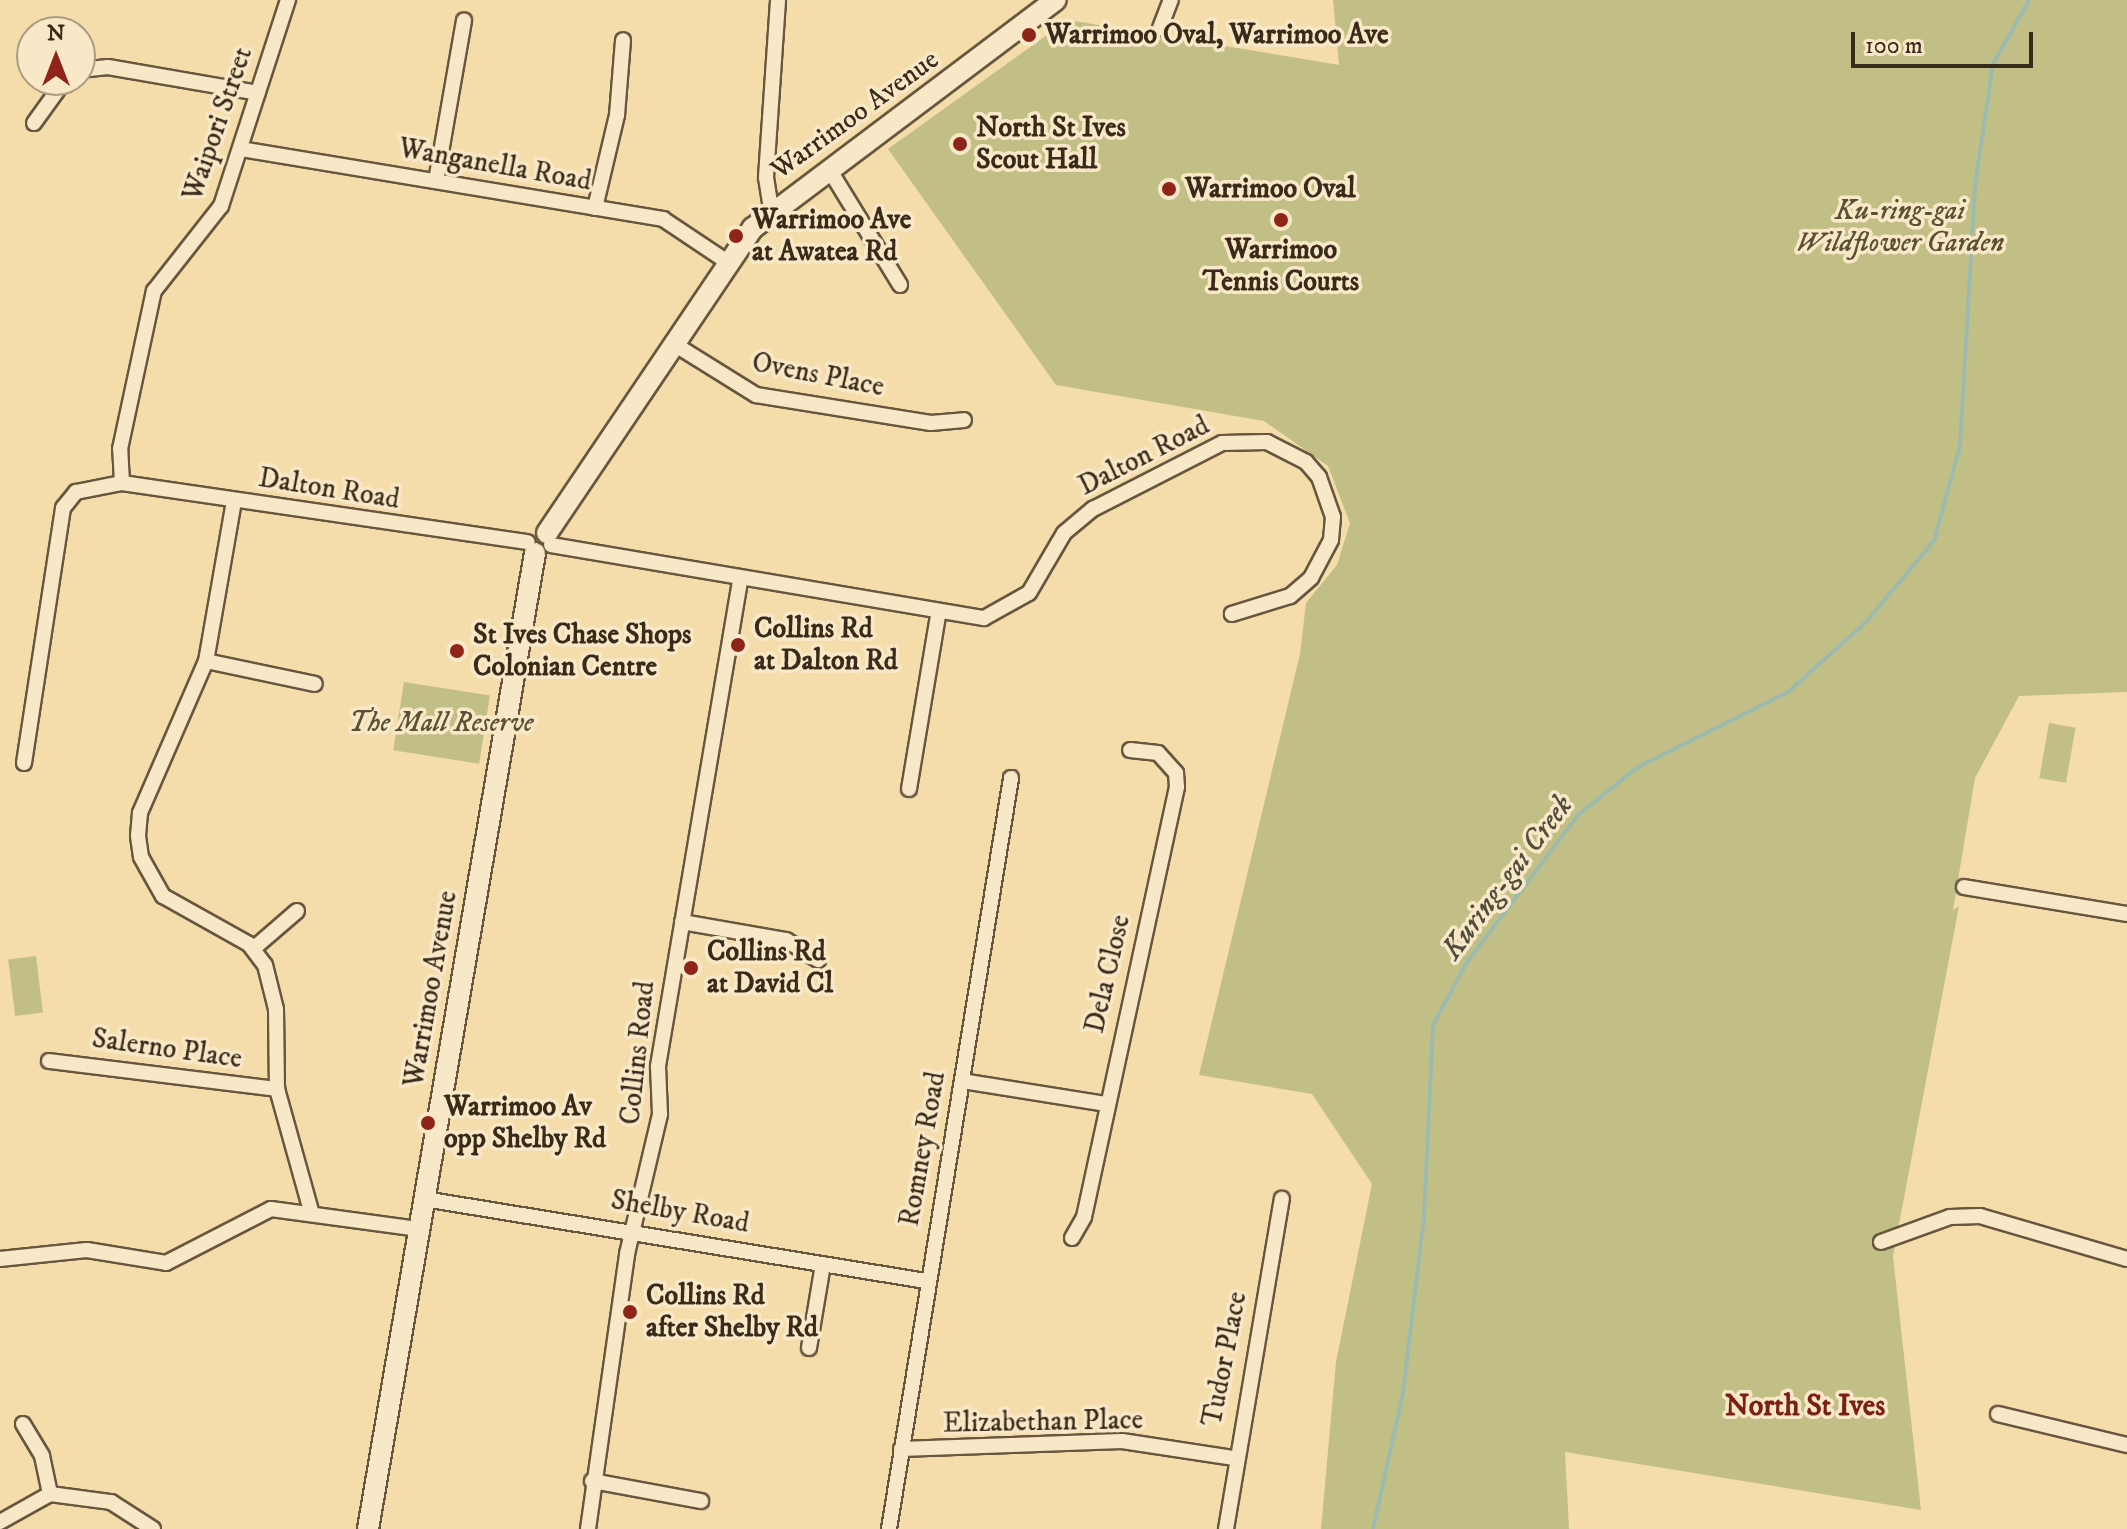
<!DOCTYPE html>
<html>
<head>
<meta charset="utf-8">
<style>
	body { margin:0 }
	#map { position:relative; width:2127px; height:1529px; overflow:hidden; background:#f5dcab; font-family:"IM FELL DW Pica",serif }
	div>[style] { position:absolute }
	.green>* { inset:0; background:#c1bf85; transform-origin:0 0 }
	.stream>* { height:4px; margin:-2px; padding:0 2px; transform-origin:2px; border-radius:2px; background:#9dbaaf }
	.roads { filter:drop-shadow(2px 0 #68563e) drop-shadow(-2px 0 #68563e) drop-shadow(0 2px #68563e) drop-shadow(0 -2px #68563e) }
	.street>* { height:14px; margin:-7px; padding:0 7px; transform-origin:7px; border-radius:7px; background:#f8e8c8 }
	.secondary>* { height:20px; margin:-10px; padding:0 10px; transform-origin:10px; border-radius:10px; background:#f8e8c8 }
	.dots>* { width:22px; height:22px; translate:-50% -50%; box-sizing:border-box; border:4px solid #f8e8c8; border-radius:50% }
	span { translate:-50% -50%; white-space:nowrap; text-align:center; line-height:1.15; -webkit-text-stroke:7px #f8e8c8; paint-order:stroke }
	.poi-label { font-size:28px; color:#392a19; font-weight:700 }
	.left { translate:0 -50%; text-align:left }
	.street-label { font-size:28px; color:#392a19 }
	.park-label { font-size:28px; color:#5b4f34; font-style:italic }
	.water-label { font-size:30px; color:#524e3e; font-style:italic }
	.neighbourhood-label { font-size:30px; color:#7a1f14; font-weight:700 }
	.north { position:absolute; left:16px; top:16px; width:80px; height:80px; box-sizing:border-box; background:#f8e8c8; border:2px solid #ac9c82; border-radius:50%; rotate:0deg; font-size:22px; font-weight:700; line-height:32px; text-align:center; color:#392a19 }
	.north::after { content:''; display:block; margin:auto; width:28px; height:36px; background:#8f2418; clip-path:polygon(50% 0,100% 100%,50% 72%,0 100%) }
	.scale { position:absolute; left:1851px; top:32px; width:182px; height:36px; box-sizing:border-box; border:4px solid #392a19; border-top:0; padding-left:10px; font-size:24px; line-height:28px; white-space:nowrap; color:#392a19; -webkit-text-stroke:6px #f8e8c8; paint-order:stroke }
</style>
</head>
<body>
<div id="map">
	<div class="green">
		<div style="clip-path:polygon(1333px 0,2127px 0,2127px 692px,2019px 696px,1975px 778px,1953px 910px,1959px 906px,1893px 1256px,1921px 1510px,1565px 1452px,1569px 1529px,1321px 1529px,1336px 1362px,1372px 1184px,1312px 1094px,1199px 1075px,1300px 654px,1306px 603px,1337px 565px,1350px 523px,1328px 466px,1264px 421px,1056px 385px,888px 149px,1068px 20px,1339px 65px)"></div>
		<div style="left:404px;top:682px;width:87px;height:69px;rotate:9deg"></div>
		<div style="left:2049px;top:723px;width:27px;height:56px;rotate:10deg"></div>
		<div style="left:36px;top:956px;width:57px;height:28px;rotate:83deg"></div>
	</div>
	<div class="stream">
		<div style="left:1373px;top:1529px;width:139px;rotate:-77.6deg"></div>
		<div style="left:1403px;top:1393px;width:178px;rotate:-83.2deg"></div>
		<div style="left:1424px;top:1216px;width:191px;rotate:-87.3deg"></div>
		<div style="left:1433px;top:1025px;width:72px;rotate:-61.6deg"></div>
		<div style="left:1467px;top:962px;width:184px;rotate:-52.9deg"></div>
		<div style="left:1578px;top:815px;width:77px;rotate:-38.7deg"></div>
		<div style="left:1638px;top:767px;width:168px;rotate:-26.6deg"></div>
		<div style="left:1788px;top:692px;width:105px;rotate:-41.9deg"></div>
		<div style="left:1866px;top:622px;width:106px;rotate:-50deg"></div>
		<div style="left:1934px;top:541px;width:98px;rotate:-74.7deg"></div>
		<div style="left:1960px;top:446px;width:261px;rotate:-86.7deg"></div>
		<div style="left:1975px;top:185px;width:122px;rotate:-81.5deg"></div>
		<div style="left:1993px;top:64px;width:73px;rotate:-60.6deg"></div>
	</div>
	<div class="roads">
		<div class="street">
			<div style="left:1160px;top:28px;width:30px;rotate:-69deg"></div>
			<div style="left:80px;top:70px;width:28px;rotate:-6deg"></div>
			<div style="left:108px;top:67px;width:152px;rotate:9.8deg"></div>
			<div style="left:34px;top:123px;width:53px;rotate:-54.2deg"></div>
			<div style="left:241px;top:149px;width:428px;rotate:9.4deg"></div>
			<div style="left:663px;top:219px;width:79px;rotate:33.7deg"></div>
			<div style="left:829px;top:169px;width:136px;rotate:58.5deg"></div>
			<div style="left:436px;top:181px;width:163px;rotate:-80.1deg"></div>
			<div style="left:595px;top:208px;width:96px;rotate:-76.7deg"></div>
			<div style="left:617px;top:115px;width:75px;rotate:-85.4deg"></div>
			<div style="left:771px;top:209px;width:32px;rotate:-99deg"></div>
			<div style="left:766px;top:177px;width:177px;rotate:-86.1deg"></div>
			<div style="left:674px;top:344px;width:97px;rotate:31.9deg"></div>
			<div style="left:756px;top:395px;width:177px;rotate:9.1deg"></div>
			<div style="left:931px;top:423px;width:33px;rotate:-5deg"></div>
			<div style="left:122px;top:483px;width:34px;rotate:-93deg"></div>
			<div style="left:120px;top:449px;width:162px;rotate:-77.9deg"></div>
			<div style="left:154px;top:291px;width:108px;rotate:-51.8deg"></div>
			<div style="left:221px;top:206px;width:217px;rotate:-72deg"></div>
			<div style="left:234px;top:501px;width:162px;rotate:99.9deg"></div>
			<div style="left:206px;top:661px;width:166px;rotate:113.5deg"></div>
			<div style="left:140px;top:813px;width:23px;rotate:95deg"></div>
			<div style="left:138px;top:836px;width:21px;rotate:82deg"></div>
			<div style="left:141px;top:857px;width:45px;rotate:60.6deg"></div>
			<div style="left:163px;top:896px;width:98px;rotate:29.2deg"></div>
			<div style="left:249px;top:944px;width:26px;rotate:53deg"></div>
			<div style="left:265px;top:965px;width:45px;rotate:76deg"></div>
			<div style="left:276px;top:1009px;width:80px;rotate:89.3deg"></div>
			<div style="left:277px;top:1089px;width:127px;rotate:74.4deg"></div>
			<div style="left:551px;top:545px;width:439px;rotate:9.6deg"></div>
			<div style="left:984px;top:618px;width:51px;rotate:-29.1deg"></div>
			<div style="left:1029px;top:593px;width:69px;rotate:-59.7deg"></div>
			<div style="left:1064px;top:533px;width:38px;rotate:-40deg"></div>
			<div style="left:1093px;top:509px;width:145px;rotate:-27.1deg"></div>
			<div style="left:1222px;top:443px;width:45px;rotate:-1.3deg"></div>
			<div style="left:1267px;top:442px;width:44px;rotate:27.1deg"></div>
			<div style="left:1306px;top:462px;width:20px;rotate:49deg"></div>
			<div style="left:1319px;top:477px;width:42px;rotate:70.7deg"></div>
			<div style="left:1333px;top:517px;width:23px;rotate:95deg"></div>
			<div style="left:1331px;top:540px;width:43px;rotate:117.8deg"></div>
			<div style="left:1311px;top:578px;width:28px;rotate:139deg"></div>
			<div style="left:1290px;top:596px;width:61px;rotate:162.8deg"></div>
			<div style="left:206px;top:661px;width:111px;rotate:11.9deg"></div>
			<div style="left:24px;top:763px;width:258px;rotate:-81.3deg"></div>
			<div style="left:63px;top:508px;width:21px;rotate:-51deg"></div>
			<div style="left:76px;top:492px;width:47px;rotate:-11.1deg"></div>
			<div style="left:122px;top:483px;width:410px;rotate:8.3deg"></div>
			<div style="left:909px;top:789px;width:176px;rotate:-80.5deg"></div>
			<div style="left:1964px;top:887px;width:165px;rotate:9.4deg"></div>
			<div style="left:682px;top:922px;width:106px;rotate:9.8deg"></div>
			<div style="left:786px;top:940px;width:38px;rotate:32deg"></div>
			<div style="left:253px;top:949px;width:58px;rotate:-40.8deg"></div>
			<div style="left:49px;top:1061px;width:230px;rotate:7deg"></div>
			<div style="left:962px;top:1081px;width:146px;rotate:9.1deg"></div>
			<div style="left:424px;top:1199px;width:509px;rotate:9.28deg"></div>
			<div style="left:1072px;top:1238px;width:24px;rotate:-60deg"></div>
			<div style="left:1084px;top:1217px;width:440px;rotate:-77.8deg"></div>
			<div style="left:1177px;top:787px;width:14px;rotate:-94deg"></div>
			<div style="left:1176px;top:773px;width:27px;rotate:-132deg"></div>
			<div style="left:1158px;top:753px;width:28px;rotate:-174deg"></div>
			<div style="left:1881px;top:1242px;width:73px;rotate:-19.9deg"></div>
			<div style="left:1950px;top:1217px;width:30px;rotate:-2deg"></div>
			<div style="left:1980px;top:1216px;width:153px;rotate:16.3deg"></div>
			<div style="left:0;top:1259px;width:87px;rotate:-5.9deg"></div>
			<div style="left:87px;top:1250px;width:80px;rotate:9.3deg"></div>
			<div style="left:166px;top:1263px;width:118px;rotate:-27.2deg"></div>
			<div style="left:271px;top:1209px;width:148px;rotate:7.7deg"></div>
			<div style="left:809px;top:1348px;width:85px;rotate:-80.5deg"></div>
			<div style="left:1998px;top:1414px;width:133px;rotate:13.5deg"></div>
			<div style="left:23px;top:1424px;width:37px;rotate:59deg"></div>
			<div style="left:42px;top:1456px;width:39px;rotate:78deg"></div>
			<div style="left:901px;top:1449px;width:221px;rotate:-2.1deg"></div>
			<div style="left:1122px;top:1441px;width:112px;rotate:8.7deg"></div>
			<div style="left:592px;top:1481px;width:111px;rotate:10.4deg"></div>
			<div style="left:0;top:1522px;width:57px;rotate:-29.2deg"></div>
			<div style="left:50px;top:1494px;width:62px;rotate:7.5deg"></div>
			<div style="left:111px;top:1502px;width:50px;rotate:32.7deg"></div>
			<div style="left:588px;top:1529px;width:278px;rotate:-81.9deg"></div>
			<div style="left:627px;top:1254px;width:144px;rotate:-76.7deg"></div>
			<div style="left:660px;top:1114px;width:48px;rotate:-92.4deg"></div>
			<div style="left:658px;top:1066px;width:491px;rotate:-80.4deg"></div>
			<div style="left:889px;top:1529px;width:761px;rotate:-80.77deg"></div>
			<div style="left:1226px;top:1529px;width:335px;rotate:-80.4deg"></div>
		</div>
		<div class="secondary">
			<div style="left:547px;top:533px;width:368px;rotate:-56deg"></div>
			<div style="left:753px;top:228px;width:379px;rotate:-37deg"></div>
			<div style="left:368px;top:1529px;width:990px;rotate:-80.29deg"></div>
		</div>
	</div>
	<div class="dots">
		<div style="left:1029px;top:35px;background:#8f2418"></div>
		<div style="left:960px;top:144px;background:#8f2418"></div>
		<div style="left:1169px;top:189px;background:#8f2418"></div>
		<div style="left:1281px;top:220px;background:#8f2418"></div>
		<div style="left:736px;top:236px;background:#8f2418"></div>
		<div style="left:738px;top:645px;background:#8f2418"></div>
		<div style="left:457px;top:651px;background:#8f2418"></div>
		<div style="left:691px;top:968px;background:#8f2418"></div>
		<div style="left:428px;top:1123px;background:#8f2418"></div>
		<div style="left:630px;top:1312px;background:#8f2418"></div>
	</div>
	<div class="poi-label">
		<span class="left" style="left:1045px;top:35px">Warrimoo Oval, Warrimoo Ave</span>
		<span class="left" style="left:976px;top:144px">North St Ives<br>Scout Hall</span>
		<span class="left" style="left:1185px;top:189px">Warrimoo Oval</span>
		<span class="left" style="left:752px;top:236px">Warrimoo Ave<br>at Awatea Rd</span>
		<span style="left:1281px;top:266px">Warrimoo<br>Tennis Courts</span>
		<span class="left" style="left:754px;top:645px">Collins Rd<br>at Dalton Rd</span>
		<span class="left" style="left:473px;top:651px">St Ives Chase Shops<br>Colonian Centre</span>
		<span class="left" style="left:707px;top:968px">Collins Rd<br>at David Cl</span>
		<span class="left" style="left:444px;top:1123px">Warrimoo Av<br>opp Shelby Rd</span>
		<span class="left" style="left:646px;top:1312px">Collins Rd<br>after Shelby Rd</span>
	</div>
	<div class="street-label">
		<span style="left:855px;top:115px;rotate:-36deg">Warrimoo Avenue</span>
		<span style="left:218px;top:124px;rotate:-71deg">Waipori Street</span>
		<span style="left:495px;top:165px;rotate:10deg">Wanganella Road</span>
		<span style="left:818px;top:375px;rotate:11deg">Ovens Place</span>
		<span style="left:1144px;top:456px;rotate:-27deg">Dalton Road</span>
		<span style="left:329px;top:489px;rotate:9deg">Dalton Road</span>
		<span style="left:1108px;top:974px;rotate:-77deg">Dela Close</span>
		<span style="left:431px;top:989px;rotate:-80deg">Warrimoo Avenue</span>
		<span style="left:167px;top:1049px;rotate:8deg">Salerno Place</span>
		<span style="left:638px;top:1053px;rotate:-84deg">Collins Road</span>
		<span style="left:923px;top:1149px;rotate:-80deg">Romney Road</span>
		<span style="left:680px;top:1212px;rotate:10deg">Shelby Road</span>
		<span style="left:1225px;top:1359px;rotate:-79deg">Tudor Place</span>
		<span style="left:1043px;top:1422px;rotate:-1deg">Elizabethan Place</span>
	</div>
	<div class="park-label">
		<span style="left:1900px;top:227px">Ku-ring-gai<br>Wildflower Garden</span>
		<span style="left:441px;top:723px">The Mall Reserve</span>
	</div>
	<div class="water-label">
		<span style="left:1508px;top:878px;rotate:-53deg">Kuring-gai Creek</span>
	</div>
	<div class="neighbourhood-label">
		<span style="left:1805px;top:1407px">North St Ives</span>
	</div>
	<div class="north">N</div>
	<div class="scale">100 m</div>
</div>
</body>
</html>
